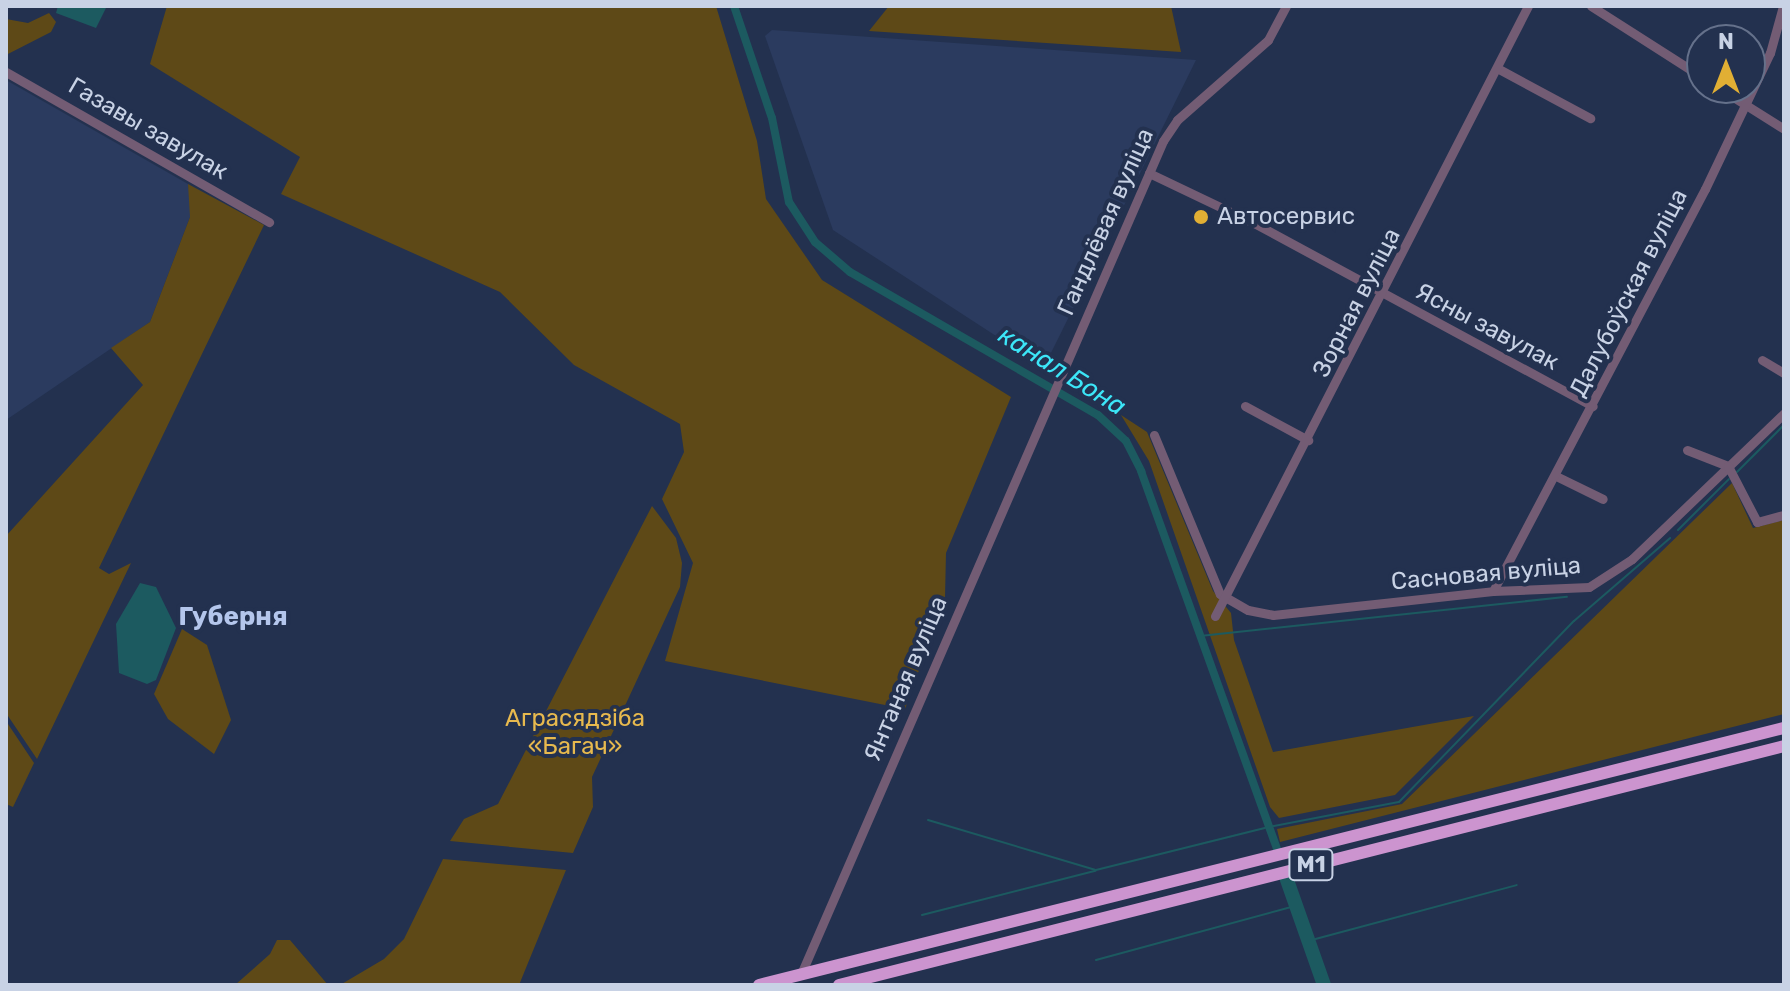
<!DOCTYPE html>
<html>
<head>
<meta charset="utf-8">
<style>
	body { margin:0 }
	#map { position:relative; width:1790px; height:991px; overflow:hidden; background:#23314f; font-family:Rubik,sans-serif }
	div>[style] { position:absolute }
	.built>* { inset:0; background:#2b3b5f }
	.green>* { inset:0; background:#5e4917 }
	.water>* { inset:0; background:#1c5a60 }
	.stream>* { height:2px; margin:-1px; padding:0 1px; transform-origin:1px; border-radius:1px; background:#1c5a60 }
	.canal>* { height:8px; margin:-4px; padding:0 4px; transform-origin:4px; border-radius:4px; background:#1c5a60 }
	.river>* { height:14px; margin:-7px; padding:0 7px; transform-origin:7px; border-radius:7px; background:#1c5a60 }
	.minor>* { height:9px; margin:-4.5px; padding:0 4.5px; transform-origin:4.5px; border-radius:4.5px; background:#735c74 }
	.highway>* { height:12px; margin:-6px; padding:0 6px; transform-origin:6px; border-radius:6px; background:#cc94cf }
	.dots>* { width:22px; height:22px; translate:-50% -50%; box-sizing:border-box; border:4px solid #23314f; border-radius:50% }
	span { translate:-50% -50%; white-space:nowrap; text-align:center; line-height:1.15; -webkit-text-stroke:8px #23314f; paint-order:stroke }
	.shield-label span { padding:2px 6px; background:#23314f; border:2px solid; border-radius:6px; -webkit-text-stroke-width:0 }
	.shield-label { font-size:22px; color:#c8d2e5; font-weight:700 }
	.street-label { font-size:24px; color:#c8d2e5 }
	.poi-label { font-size:24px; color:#c8d2e5 }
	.left { translate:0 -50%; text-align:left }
	.park-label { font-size:24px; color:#e7b94e }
	.water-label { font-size:26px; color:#3ce6f8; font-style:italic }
	.neighbourhood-label { font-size:26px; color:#b4c6ec; font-weight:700 }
	.frame { position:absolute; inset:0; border:8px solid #c8d2e5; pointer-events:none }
	.north { position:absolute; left:1686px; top:24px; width:80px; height:80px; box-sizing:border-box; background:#23314f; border:2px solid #65718b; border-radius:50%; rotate:0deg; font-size:22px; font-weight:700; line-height:32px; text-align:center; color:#c8d2e5 }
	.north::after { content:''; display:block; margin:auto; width:28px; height:36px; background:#e1af34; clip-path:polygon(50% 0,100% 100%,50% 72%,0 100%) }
</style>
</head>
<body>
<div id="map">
	<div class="built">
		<div style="clip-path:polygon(772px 30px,1196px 60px,1048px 359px,1036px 362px,833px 230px,765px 36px)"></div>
		<div style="clip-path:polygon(6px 80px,188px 184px,191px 198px,190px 217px,150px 322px,6px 420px)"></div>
	</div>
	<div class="green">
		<div style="clip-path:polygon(167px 6px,716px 6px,757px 141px,766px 199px,822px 280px,1011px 397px,946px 553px,945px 598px,905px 709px,665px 661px,693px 563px,662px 499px,684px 452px,680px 424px,574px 365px,500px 292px,281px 194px,300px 157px,150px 64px)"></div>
		<div style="clip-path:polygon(889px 6px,1171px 6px,1181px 52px,869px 31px)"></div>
		<div style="clip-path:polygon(49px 13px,56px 22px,51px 32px,6px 55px,6px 19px,28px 23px)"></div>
		<div style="clip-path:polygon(188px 184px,264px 225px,99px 568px,109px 574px,131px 563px,37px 759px,6px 713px,6px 536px,143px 385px,111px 348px,150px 322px,190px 217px)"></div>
		<div style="clip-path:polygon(1121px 415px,1147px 432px,1213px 591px,1231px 613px,1234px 640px,1273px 752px,1474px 716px,1395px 795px,1279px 818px,1270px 807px,1149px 461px)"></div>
		<div style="clip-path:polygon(1732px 483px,1753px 528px,1784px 520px,1784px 714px,1280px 842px,1277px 829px,1402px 804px)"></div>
		<div style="clip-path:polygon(652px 506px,676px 538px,682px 563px,680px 587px,592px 777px,593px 807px,573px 853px,450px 841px,464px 819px,498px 804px)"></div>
		<div style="clip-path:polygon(182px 629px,207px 645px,231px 720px,214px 754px,168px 719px,154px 694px)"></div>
		<div style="clip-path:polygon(6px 721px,34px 763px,13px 807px,6px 804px)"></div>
		<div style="clip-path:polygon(443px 859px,566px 870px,519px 985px,340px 985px,384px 959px,404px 939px)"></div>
		<div style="clip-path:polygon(277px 940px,290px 940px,328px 985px,235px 985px,270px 954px)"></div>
	</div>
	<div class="water">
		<div style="clip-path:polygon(58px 6px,107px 6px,96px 28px,56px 13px)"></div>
		<div style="clip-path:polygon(140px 583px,156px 587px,176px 628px,156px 680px,147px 684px,119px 673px,116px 624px)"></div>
	</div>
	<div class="stream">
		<div style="left:1737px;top:472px;width:66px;rotate:-45deg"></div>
		<div style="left:1678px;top:530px;width:72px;rotate:-45deg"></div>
		<div style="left:1200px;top:636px;width:369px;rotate:-6.1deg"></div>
		<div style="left:928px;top:820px;width:175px;rotate:16.6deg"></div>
		<div style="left:1096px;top:870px;width:178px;rotate:-14deg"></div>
		<div style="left:1269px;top:827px;width:132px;rotate:-10.9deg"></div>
		<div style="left:1399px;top:802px;width:252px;rotate:-46deg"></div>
		<div style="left:1574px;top:621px;width:127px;rotate:-40.8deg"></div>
		<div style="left:922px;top:915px;width:179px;rotate:-14.3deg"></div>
		<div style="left:1308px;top:941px;width:216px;rotate:-15deg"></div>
		<div style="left:1096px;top:960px;width:206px;rotate:-15.2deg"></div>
	</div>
	<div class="canal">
		<div style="left:734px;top:6px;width:118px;rotate:71.3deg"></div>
		<div style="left:772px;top:118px;width:86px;rotate:78.6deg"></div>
		<div style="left:789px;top:202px;width:48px;rotate:57deg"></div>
		<div style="left:815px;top:242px;width:46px;rotate:40.6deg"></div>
		<div style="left:850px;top:272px;width:286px;rotate:30deg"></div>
		<div style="left:1098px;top:415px;width:38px;rotate:43deg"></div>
		<div style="left:1126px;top:441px;width:34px;rotate:63deg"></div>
		<div style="left:1141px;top:471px;width:404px;rotate:70.2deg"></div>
	</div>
	<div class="river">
		<div style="left:1287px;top:880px;width:111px;rotate:70.6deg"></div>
	</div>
	<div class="minor">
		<div style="left:1591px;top:6px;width:132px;rotate:32.6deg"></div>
		<div style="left:1497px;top:68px;width:106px;rotate:28.3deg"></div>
		<div style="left:6px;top:72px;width:303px;rotate:29.7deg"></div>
		<div style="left:1719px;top:88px;width:77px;rotate:32.2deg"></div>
		<div style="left:1149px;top:173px;width:116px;rotate:25.5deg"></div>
		<div style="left:1254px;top:223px;width:385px;rotate:28.4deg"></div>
		<div style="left:1762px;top:360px;width:26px;rotate:31deg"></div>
		<div style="left:1245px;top:406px;width:72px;rotate:28.4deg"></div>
		<div style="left:1154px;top:435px;width:172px;rotate:67.5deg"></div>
		<div style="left:1220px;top:594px;width:32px;rotate:30deg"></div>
		<div style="left:1248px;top:610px;width:25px;rotate:11deg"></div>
		<div style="left:1273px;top:615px;width:221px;rotate:-6.2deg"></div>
		<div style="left:1493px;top:591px;width:96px;rotate:-2.4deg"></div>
		<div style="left:1589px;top:587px;width:51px;rotate:-33.1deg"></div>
		<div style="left:1632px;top:559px;width:211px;rotate:-43.8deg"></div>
		<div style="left:1687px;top:450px;width:44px;rotate:21.3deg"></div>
		<div style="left:1728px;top:466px;width:63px;rotate:62.6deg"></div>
		<div style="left:1757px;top:522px;width:28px;rotate:-15deg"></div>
		<div style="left:1556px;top:476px;width:52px;rotate:26.1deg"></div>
		<div style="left:1493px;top:591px;width:454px;rotate:-62.2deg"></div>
		<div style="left:1705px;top:189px;width:151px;rotate:-64.5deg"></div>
		<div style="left:1770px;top:53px;width:49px;rotate:-74.5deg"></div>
		<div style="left:1215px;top:616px;width:686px;rotate:-62.84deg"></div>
		<div style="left:801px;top:974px;width:908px;rotate:-66.51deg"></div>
		<div style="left:1163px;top:141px;width:25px;rotate:-56deg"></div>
		<div style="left:1177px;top:120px;width:121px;rotate:-41.3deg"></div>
		<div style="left:1268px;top:40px;width:38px;rotate:-62deg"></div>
	</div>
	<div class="highway">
		<div style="left:759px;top:985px;width:1057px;rotate:-14.08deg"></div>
		<div style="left:839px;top:985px;width:975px;rotate:-14.19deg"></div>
	</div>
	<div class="dots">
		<div style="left:1201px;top:217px;background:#e1af34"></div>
	</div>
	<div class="shield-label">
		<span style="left:1311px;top:865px">М1</span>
	</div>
	<div class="street-label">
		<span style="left:148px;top:129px;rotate:30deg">Газавы завулак</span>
		<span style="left:1106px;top:222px;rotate:-66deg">Гандлёвая вуліца</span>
		<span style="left:1629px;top:293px;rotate:-63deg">Далубоўская вуліца</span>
		<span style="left:1357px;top:303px;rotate:-63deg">Зорная вуліца</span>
		<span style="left:1487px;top:327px;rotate:28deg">Ясны завулак</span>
		<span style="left:1486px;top:574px;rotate:-5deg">Сасновая вуліца</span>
		<span style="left:906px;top:679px;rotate:-67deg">Янтаная вуліца</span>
	</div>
	<div class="poi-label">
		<span class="left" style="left:1217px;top:217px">Автосервис</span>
	</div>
	<div class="park-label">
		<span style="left:575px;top:733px">Аграсядзіба<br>«Багач»</span>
	</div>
	<div class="water-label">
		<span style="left:1062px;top:371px;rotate:32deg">канал Бона</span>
	</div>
	<div class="neighbourhood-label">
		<span style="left:233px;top:617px">Губерня</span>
	</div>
	<div class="frame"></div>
	<div class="north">N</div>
</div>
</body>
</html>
